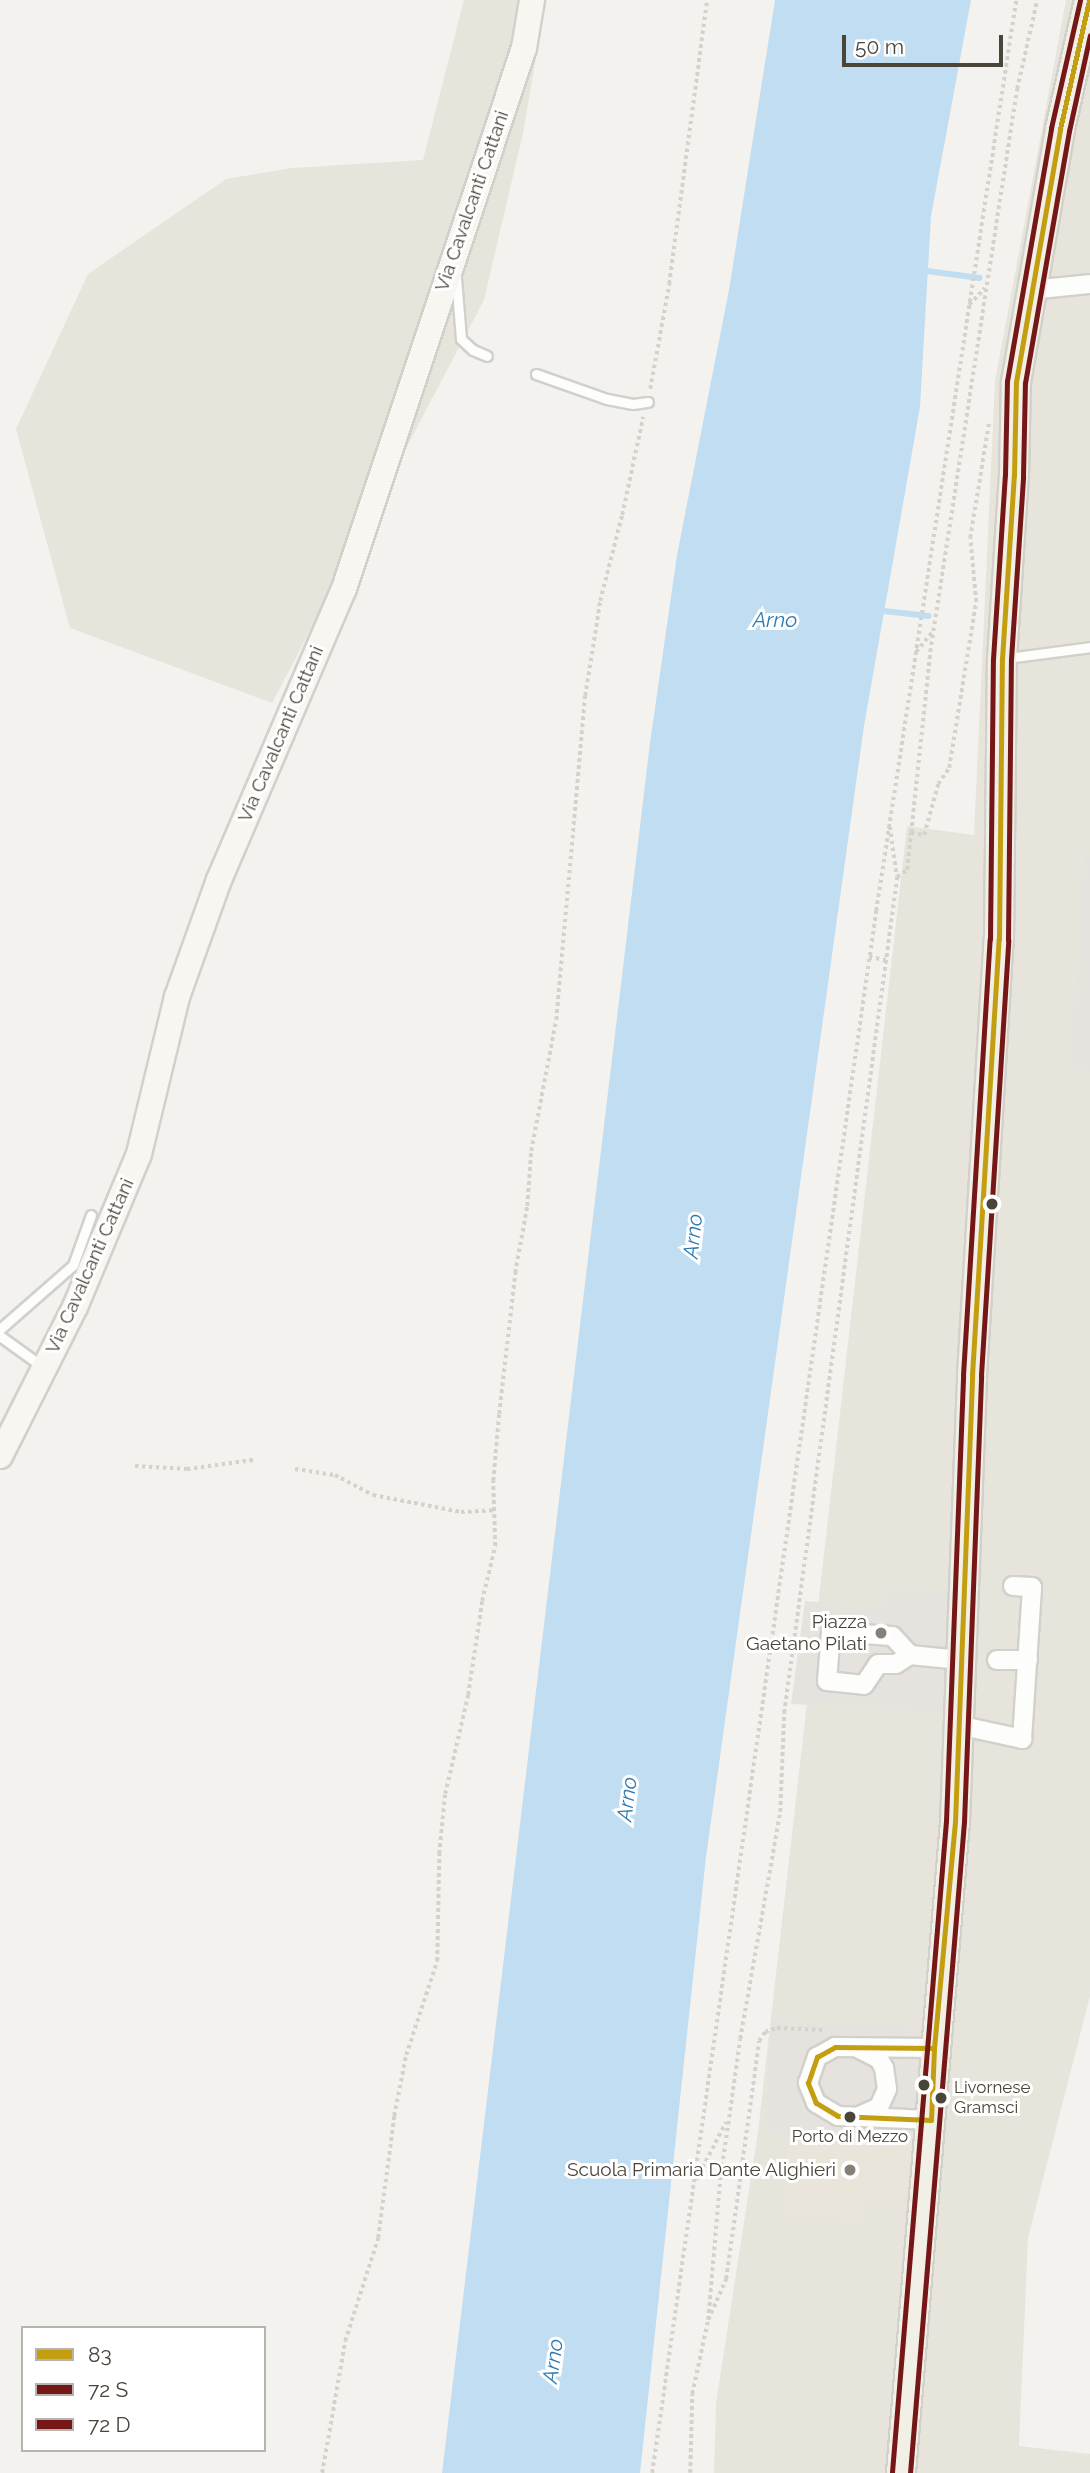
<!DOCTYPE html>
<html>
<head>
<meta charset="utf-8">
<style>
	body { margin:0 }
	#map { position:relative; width:1090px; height:2473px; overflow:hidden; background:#f4f2ee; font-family:Raleway,sans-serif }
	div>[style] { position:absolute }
	.residential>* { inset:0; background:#e7e4dc }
	.education>* { inset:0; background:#eae5da }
	.parking>* { inset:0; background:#e6e3df; transform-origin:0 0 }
	.water>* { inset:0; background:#c0ddf1 }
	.stream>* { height:6px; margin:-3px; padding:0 3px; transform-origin:3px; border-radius:3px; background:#c0ddf1 }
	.path>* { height:3.5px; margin-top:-1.75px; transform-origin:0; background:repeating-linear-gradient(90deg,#d3d2cc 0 3.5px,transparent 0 7px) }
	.roads { filter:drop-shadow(2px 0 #d2d0cb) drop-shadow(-2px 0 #d2d0cb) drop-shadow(0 2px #d2d0cb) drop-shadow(0 -2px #d2d0cb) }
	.lane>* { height:9px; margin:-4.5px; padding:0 4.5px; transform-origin:4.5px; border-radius:4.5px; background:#fdfdfc }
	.street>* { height:18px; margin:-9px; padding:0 9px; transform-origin:9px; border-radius:9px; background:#fdfdfc }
	.secondary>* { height:24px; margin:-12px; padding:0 12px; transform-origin:12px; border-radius:12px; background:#f7f6f1 }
	.primary>* { height:28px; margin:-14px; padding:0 14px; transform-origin:14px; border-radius:14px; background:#f2efe6 }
	.bus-1>* { height:5px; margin:-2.5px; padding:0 2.5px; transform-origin:2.5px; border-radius:2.5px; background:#c39e10 }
	.bus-2>* { height:5px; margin:-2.5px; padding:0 2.5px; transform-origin:2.5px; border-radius:2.5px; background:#751617 }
	.bus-3>* { height:5px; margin:-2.5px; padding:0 2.5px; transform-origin:2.5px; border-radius:2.5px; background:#751617 }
	.dots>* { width:19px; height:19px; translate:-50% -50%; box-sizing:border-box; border:4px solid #fff; border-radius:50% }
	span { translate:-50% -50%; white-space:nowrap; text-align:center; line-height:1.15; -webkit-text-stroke:6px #fff; paint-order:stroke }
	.bus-label { font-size:17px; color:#4b4439 }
	.left { translate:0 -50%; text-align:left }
	.street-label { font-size:19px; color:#4b4439 }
	.poi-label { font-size:19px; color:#4b4439 }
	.right { translate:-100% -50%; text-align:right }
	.water-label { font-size:21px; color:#2e7ab2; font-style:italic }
	.legend { position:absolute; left:21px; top:2326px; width:245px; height:126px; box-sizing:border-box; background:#fff; border:2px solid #b7b4b0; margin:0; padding:9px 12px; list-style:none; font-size:21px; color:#4b4439 }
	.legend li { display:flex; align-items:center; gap:14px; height:35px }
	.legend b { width:35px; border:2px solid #b7b4b0 }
	.scale { position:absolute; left:842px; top:35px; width:161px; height:32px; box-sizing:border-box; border:4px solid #4b4439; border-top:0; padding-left:9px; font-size:21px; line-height:24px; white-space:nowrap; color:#4b4439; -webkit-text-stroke:5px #fff; paint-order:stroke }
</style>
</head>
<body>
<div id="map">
	<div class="residential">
		<div style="clip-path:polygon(464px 0,546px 0,523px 133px,484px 300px,272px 703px,70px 628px,16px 429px,88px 274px,226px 179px,292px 168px,423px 160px)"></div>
		<div style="clip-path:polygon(1066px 0,1090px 0,1090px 1996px,1028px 2238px,1019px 2446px,1090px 2454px,1090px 2473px,714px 2473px,716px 2403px,758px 2132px,907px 826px,974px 835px,995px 381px)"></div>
	</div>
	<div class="education">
		<div style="clip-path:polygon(788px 2134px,916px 2142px,912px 2200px,864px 2197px,863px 2222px,782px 2215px)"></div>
	</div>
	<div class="parking">
		<div style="clip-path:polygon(1084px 856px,1090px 856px,1090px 1070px,1070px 1069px)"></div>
		<div style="clip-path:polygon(888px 1587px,964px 1591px,959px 1712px,791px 1704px,805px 1601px,882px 1607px)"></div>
		<div style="left:771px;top:2019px;width:165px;height:114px;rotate:3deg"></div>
	</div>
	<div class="water">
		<div style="clip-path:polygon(775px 0,971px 0,931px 216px,920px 407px,864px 726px,706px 1857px,640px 2473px,442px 2473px,650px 743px,677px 555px,729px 290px)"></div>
	</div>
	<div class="stream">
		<div style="left:927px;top:271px;width:53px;rotate:7.5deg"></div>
		<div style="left:884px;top:611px;width:45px;rotate:6.3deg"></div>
	</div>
	<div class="path">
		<div style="left:969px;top:305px;width:23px;rotate:-47deg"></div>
		<div style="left:650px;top:389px;width:107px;rotate:-79.7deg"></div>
		<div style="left:669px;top:284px;width:287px;rotate:-82.4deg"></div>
		<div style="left:916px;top:652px;width:27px;rotate:-51deg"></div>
		<div style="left:890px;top:827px;width:50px;rotate:82deg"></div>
		<div style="left:911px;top:833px;width:182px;rotate:-84deg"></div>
		<div style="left:930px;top:652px;width:570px;rotate:-81.22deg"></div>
		<div style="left:1017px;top:89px;width:91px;rotate:-77.3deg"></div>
		<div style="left:869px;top:957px;width:17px;rotate:10deg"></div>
		<div style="left:135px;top:1466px;width:52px;rotate:3.3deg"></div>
		<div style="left:187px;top:1469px;width:67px;rotate:-7.8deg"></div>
		<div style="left:295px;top:1469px;width:40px;rotate:8.5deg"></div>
		<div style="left:335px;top:1475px;width:43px;rotate:27.8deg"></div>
		<div style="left:373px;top:1495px;width:90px;rotate:10.9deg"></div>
		<div style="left:461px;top:1512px;width:33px;rotate:-3deg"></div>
		<div style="left:696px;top:2180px;width:65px;rotate:-62.7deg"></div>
		<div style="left:708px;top:2320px;width:141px;rotate:-85.1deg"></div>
		<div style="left:720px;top:2180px;width:142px;rotate:-81.9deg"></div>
		<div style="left:740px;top:2039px;width:230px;rotate:-80deg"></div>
		<div style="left:780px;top:1812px;width:99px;rotate:-87.7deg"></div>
		<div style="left:784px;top:1713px;width:844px;rotate:-82.3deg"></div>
		<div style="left:897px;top:877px;width:12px;rotate:-35deg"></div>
		<div style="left:907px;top:870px;width:37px;rotate:-84deg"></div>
		<div style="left:911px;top:833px;width:13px;rotate:9deg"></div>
		<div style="left:924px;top:835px;width:53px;rotate:-74.6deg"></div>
		<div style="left:938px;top:784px;width:19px;rotate:-55deg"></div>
		<div style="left:949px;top:768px;width:168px;rotate:-80.8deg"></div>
		<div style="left:976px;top:602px;width:64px;rotate:-95.4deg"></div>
		<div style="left:970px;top:538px;width:118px;rotate:-80.7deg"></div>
		<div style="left:322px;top:2473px;width:134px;rotate:-80.1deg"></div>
		<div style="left:345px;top:2341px;width:108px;rotate:-72.2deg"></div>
		<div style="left:378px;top:2238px;width:123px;rotate:-82.5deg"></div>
		<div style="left:394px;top:2116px;width:62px;rotate:-78.9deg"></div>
		<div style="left:406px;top:2055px;width:99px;rotate:-71.7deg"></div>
		<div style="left:437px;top:1961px;width:107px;rotate:-88.9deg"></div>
		<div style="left:439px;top:1854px;width:60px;rotate:-84.3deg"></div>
		<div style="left:445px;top:1794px;width:102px;rotate:-76.9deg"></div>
		<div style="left:468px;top:1695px;width:95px;rotate:-81.5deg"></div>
		<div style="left:482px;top:1601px;width:57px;rotate:-76.7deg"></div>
		<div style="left:495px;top:1546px;width:65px;rotate:-91.8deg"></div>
		<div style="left:493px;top:1481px;width:67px;rotate:-84.9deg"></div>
		<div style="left:499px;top:1414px;width:142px;rotate:-83.5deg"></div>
		<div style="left:515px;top:1273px;width:68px;rotate:-79.8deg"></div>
		<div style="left:527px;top:1206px;width:55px;rotate:-85.8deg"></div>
		<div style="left:531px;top:1151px;width:133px;rotate:-79.2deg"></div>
		<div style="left:556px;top:1020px;width:325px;rotate:-84.9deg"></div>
		<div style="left:585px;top:696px;width:96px;rotate:-81deg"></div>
		<div style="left:600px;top:601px;width:89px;rotate:-75.7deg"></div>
		<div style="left:622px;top:515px;width:100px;rotate:-77.9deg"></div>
		<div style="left:652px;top:2473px;width:1578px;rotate:-81.84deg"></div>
		<div style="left:876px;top:911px;width:922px;rotate:-81.26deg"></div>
		<div style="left:690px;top:2473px;width:79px;rotate:-88.5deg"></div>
		<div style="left:692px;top:2394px;width:76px;rotate:-77.8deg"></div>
		<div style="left:708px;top:2320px;width:45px;rotate:-66.3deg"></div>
		<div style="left:726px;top:2279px;width:240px;rotate:-82.1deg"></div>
		<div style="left:759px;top:2041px;width:11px;rotate:-56deg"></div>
		<div style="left:765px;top:2032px;width:13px;rotate:-18deg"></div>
		<div style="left:777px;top:2028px;width:46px;rotate:2.5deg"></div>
	</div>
	<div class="roads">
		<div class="lane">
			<div style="left:456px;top:278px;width:61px;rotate:85.3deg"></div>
			<div style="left:461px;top:339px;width:16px;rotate:43deg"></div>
			<div style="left:473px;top:350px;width:15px;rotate:23deg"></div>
			<div style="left:536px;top:374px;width:75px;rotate:19.4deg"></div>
			<div style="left:607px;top:399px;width:26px;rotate:11deg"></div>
			<div style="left:633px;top:404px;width:15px;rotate:-8deg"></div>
			<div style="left:1007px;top:658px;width:84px;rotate:-7.5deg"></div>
			<div style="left:0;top:1329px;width:97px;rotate:-41.2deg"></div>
			<div style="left:73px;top:1265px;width:53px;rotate:-70.2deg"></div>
			<div style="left:0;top:1336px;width:53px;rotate:35.8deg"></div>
		</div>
		<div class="street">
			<div style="left:1031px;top:290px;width:59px;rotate:-5.8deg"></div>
			<div style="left:910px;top:1655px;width:26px;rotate:-133deg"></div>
			<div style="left:892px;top:1636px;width:61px;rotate:-176.2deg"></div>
			<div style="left:831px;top:1632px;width:49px;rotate:94.7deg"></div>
			<div style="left:827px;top:1681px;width:37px;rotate:6deg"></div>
			<div style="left:864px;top:1685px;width:25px;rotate:-56deg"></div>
			<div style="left:878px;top:1664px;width:18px"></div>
			<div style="left:896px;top:1664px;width:17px;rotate:-33deg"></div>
			<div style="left:910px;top:1655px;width:51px;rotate:5.6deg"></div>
			<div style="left:997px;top:1660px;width:31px"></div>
			<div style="left:958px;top:1725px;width:66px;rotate:12.3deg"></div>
			<div style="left:1022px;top:1739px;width:152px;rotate:-86.2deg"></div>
			<div style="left:1032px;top:1587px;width:19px;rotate:-177deg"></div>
			<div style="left:857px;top:2117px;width:24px;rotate:-24deg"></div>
			<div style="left:879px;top:2107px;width:20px;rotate:-66deg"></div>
			<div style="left:887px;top:2089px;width:21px;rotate:-98deg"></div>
			<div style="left:884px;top:2068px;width:10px;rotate:-119deg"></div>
			<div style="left:879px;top:2059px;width:22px;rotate:-153deg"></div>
			<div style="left:931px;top:2120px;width:93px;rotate:-177.5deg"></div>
			<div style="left:838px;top:2116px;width:26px;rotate:-149deg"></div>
			<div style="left:816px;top:2103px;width:22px;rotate:-112deg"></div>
			<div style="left:808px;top:2083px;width:28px;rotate:-71deg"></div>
			<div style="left:817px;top:2057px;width:21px;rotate:-29deg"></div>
			<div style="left:835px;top:2047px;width:99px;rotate:0.6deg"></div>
		</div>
		<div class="secondary">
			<div style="left:0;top:1456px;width:167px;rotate:-63.3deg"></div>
			<div style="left:75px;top:1307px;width:166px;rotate:-67.3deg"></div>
			<div style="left:139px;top:1154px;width:162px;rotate:-76.4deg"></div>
			<div style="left:177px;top:997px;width:124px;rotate:-70.3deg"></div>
			<div style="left:219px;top:880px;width:317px;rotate:-66.8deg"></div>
			<div style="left:344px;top:589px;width:570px;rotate:-71.6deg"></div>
			<div style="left:524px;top:48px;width:49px;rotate:-80.5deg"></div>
		</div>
		<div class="primary">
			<div style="left:901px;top:2473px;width:653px;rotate:-85.26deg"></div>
			<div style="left:955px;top:1822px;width:447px;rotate:-87.8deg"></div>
			<div style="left:972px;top:1375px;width:437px;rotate:-86.5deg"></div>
			<div style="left:999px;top:939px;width:280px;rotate:-89.4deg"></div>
			<div style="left:1002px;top:659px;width:184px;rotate:-86.3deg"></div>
			<div style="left:1014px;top:475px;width:93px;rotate:-88.8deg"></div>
			<div style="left:1016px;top:382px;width:257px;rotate:-80.1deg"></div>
			<div style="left:1060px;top:129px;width:132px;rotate:-77.3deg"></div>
		</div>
	</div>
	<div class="bus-1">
		<div style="left:931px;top:2120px;width:72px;rotate:-87.6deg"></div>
		<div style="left:934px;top:2048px;width:227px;rotate:-84.7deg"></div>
		<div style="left:955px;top:1822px;width:447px;rotate:-87.8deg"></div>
		<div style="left:972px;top:1375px;width:437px;rotate:-86.5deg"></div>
		<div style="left:999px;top:939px;width:280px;rotate:-89.4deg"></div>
		<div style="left:1002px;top:659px;width:184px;rotate:-86.3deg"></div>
		<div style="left:1014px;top:475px;width:93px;rotate:-88.8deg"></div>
		<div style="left:1016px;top:382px;width:257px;rotate:-80.1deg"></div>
		<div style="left:1060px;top:129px;width:132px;rotate:-77.3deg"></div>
		<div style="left:931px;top:2120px;width:93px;rotate:-177.5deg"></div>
		<div style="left:838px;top:2116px;width:26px;rotate:-149deg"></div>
		<div style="left:816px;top:2103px;width:22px;rotate:-112deg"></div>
		<div style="left:808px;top:2083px;width:28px;rotate:-71deg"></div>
		<div style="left:817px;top:2057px;width:21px;rotate:-29deg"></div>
		<div style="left:835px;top:2047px;width:99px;rotate:0.6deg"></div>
	</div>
	<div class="bus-2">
		<div style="left:910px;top:2473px;width:653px;rotate:-85.26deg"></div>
		<div style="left:964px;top:1822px;width:447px;rotate:-87.8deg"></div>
		<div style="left:981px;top:1375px;width:436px;rotate:-86.4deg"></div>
		<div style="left:1008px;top:940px;width:281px;rotate:-89.4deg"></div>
		<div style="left:1011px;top:659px;width:183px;rotate:-86.2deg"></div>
		<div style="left:1023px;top:476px;width:93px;rotate:-88.8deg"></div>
		<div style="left:1025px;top:383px;width:256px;rotate:-80.1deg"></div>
		<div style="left:1069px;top:131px;width:98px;rotate:-77.7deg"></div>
	</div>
	<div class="bus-3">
		<div style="left:892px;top:2472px;width:653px;rotate:-85.26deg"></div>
		<div style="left:946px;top:1821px;width:446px;rotate:-87.8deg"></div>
		<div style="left:963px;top:1375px;width:437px;rotate:-86.5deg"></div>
		<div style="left:990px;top:939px;width:280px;rotate:-89.4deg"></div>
		<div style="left:993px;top:659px;width:184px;rotate:-86.3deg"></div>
		<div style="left:1005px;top:475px;width:94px;rotate:-88.8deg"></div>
		<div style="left:1007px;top:381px;width:257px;rotate:-80.1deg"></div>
		<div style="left:1051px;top:128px;width:131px;rotate:-77.2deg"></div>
	</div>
	<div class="dots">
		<div style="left:992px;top:1204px;background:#4b4439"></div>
		<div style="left:881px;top:1633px;background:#868178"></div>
		<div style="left:924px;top:2085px;background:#4b4439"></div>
		<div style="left:941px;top:2098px;background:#4b4439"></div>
		<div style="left:850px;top:2117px;background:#4b4439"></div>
		<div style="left:850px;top:2170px;background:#868178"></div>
	</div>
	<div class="bus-label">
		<span class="left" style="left:954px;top:2098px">Livornese<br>Gramsci</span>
		<span style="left:850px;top:2137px">Porto di Mezzo</span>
	</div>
	<div class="street-label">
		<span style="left:472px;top:201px;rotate:-71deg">Via Cavalcanti Cattani</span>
		<span style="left:281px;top:734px;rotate:-67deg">Via Cavalcanti Cattani</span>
		<span style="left:90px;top:1266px;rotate:-66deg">Via Cavalcanti Cattani</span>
	</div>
	<div class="poi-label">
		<span class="right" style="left:867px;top:1633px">Piazza<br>Gaetano Pilati</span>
		<span class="right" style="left:836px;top:2170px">Scuola Primaria Dante Alighieri</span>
	</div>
	<div class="water-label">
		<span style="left:775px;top:620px">Arno</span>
		<span style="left:693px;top:1236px;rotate:-84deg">Arno</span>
		<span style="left:627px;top:1799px;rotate:-83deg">Arno</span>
		<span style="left:553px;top:2361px;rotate:-82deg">Arno</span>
	</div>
	<ul class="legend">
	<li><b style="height:9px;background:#c39e10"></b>83</li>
	<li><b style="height:9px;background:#751617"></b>72 S</li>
	<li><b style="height:9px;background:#751617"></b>72 D</li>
	</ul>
	<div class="scale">50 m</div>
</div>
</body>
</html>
